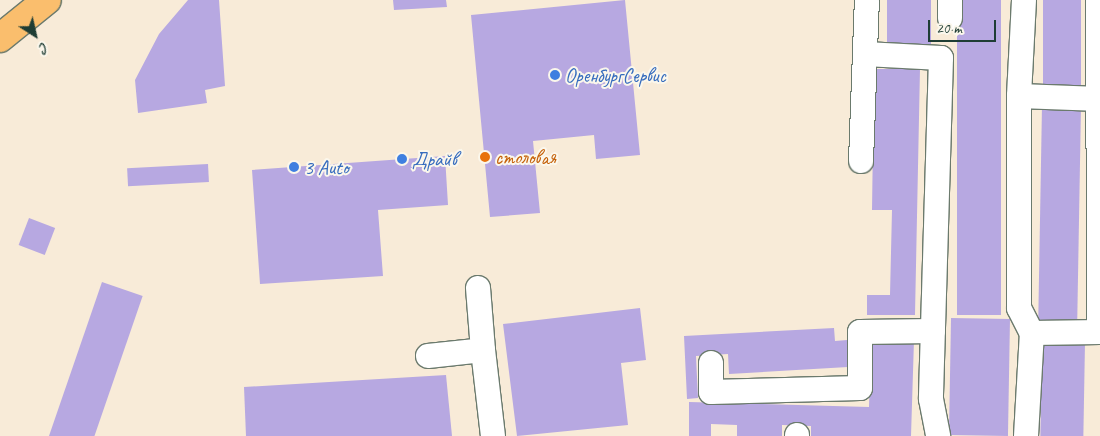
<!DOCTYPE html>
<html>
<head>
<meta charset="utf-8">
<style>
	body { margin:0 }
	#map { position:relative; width:1100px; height:436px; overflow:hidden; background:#f8ebd8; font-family:Caveat,sans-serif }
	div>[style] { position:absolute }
	.building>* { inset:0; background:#b7a8e1; transform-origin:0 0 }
	.roads { filter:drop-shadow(1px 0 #6b7a6d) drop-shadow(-1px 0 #6b7a6d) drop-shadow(0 1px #6b7a6d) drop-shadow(0 -1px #6b7a6d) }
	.minor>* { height:24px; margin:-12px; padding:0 12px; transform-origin:12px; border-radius:12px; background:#fff }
	.major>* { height:28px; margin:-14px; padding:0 14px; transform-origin:14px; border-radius:14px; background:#fabe6d }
	.dots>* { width:14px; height:14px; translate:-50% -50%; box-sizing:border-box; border:2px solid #fbf7ec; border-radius:50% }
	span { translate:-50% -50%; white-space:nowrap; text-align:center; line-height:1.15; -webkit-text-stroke:4px #fbf7ec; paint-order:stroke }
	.shop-label { font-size:20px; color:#366cbe }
	.left { translate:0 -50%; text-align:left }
	.food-label { font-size:20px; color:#c56008 }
	.north { position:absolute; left:10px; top:10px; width:50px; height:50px; -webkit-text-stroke:4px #fbf7ec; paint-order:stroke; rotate:145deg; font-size:14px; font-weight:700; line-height:20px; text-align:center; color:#1f3d34 }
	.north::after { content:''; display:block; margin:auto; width:18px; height:22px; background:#1f3d34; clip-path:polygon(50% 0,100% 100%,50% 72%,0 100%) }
	.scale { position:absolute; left:928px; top:20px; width:68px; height:22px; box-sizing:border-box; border:2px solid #1f3d34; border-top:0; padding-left:6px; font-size:15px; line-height:18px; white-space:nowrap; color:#1f3d34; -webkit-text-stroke:4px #fbf7ec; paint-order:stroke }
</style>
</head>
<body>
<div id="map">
	<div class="building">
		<div style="clip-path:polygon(188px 0,219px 0,225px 86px,205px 90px,207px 103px,138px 113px,135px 80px,159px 34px)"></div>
		<div style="clip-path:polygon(393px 0,446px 0,447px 7px,394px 10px)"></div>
		<div style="clip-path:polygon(625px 0,640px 155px,596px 159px,594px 135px,533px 141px,540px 213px,490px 217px,471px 15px)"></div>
		<div style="left:887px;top:0;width:44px;height:48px"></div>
		<div style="left:957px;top:0;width:44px;height:315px"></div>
		<div style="left:1043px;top:0;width:38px;height:86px"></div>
		<div style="clip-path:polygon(874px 69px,920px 69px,915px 315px,867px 315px,867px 295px,890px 295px,892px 210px,872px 210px)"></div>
		<div style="left:1042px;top:105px;width:39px;height:215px;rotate:1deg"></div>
		<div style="clip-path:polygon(445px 156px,448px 205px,378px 210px,383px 276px,260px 284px,252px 170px)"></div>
		<div style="left:208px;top:164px;width:18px;height:81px;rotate:87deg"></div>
		<div style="left:29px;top:218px;width:28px;height:29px;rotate:21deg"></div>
		<div style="left:102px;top:282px;width:43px;height:163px;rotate:19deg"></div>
		<div style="clip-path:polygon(640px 308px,646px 360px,621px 363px,628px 425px,517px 436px,503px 324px)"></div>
		<div style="left:1010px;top:319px;width:117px;height:59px;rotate:91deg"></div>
		<div style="clip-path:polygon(834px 328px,835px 341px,847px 340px,848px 367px,729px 374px,728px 354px,696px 356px,698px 398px,687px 399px,684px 336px)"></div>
		<div style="clip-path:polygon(871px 339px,914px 340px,911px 436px,811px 436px,811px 426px,782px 425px,782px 436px,737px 436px,737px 425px,711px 424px,711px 436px,689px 436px,689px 402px,869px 407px)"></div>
		<div style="left:1042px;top:342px;width:43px;height:94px;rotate:1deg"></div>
		<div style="clip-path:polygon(446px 375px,452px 436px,246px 436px,244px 387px)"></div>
	</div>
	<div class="roads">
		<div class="minor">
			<div style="left:1024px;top:0;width:96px;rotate:93deg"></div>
			<div style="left:1019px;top:96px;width:81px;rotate:2.1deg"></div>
			<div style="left:1098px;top:0;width:332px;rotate:89.8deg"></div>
			<div style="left:950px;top:18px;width:18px;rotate:-90deg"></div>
			<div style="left:865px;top:54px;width:76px;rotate:3deg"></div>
			<div style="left:941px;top:58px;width:341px;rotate:91.7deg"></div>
			<div style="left:931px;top:399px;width:38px;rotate:79deg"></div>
			<div style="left:1019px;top:96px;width:212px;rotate:90deg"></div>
			<div style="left:1019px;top:308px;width:28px;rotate:63deg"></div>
			<div style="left:1032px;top:333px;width:68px;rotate:-0.8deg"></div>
			<div style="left:861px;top:161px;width:161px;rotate:-87.9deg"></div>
			<div style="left:478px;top:288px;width:62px;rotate:85.4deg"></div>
			<div style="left:428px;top:356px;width:55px;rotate:-6.2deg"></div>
			<div style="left:483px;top:350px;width:87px;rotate:83.4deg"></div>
			<div style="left:711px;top:363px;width:29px;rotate:90deg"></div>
			<div style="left:711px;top:392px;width:149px;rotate:-1.5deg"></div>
			<div style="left:860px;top:388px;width:56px;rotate:-90deg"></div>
			<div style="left:860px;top:332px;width:73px;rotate:-0.8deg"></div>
			<div style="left:797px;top:436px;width:1px;rotate:-90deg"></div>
			<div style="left:1026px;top:436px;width:103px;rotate:-86.7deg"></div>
		</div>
		<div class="major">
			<div style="left:0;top:38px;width:60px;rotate:-39deg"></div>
		</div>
	</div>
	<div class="dots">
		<div style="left:555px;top:75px;background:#3f7fe0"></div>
		<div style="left:485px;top:157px;background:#e8710a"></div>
		<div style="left:402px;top:159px;background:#3f7fe0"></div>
		<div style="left:294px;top:167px;background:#3f7fe0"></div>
	</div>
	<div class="shop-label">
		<span class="left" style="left:565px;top:75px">ОренбургСервис</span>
		<span class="left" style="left:412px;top:159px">Драйв</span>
		<span class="left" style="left:304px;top:167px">3 Auto</span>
	</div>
	<div class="food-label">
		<span class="left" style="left:495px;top:157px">столовая</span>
	</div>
	<div class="north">С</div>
	<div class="scale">20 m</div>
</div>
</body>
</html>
